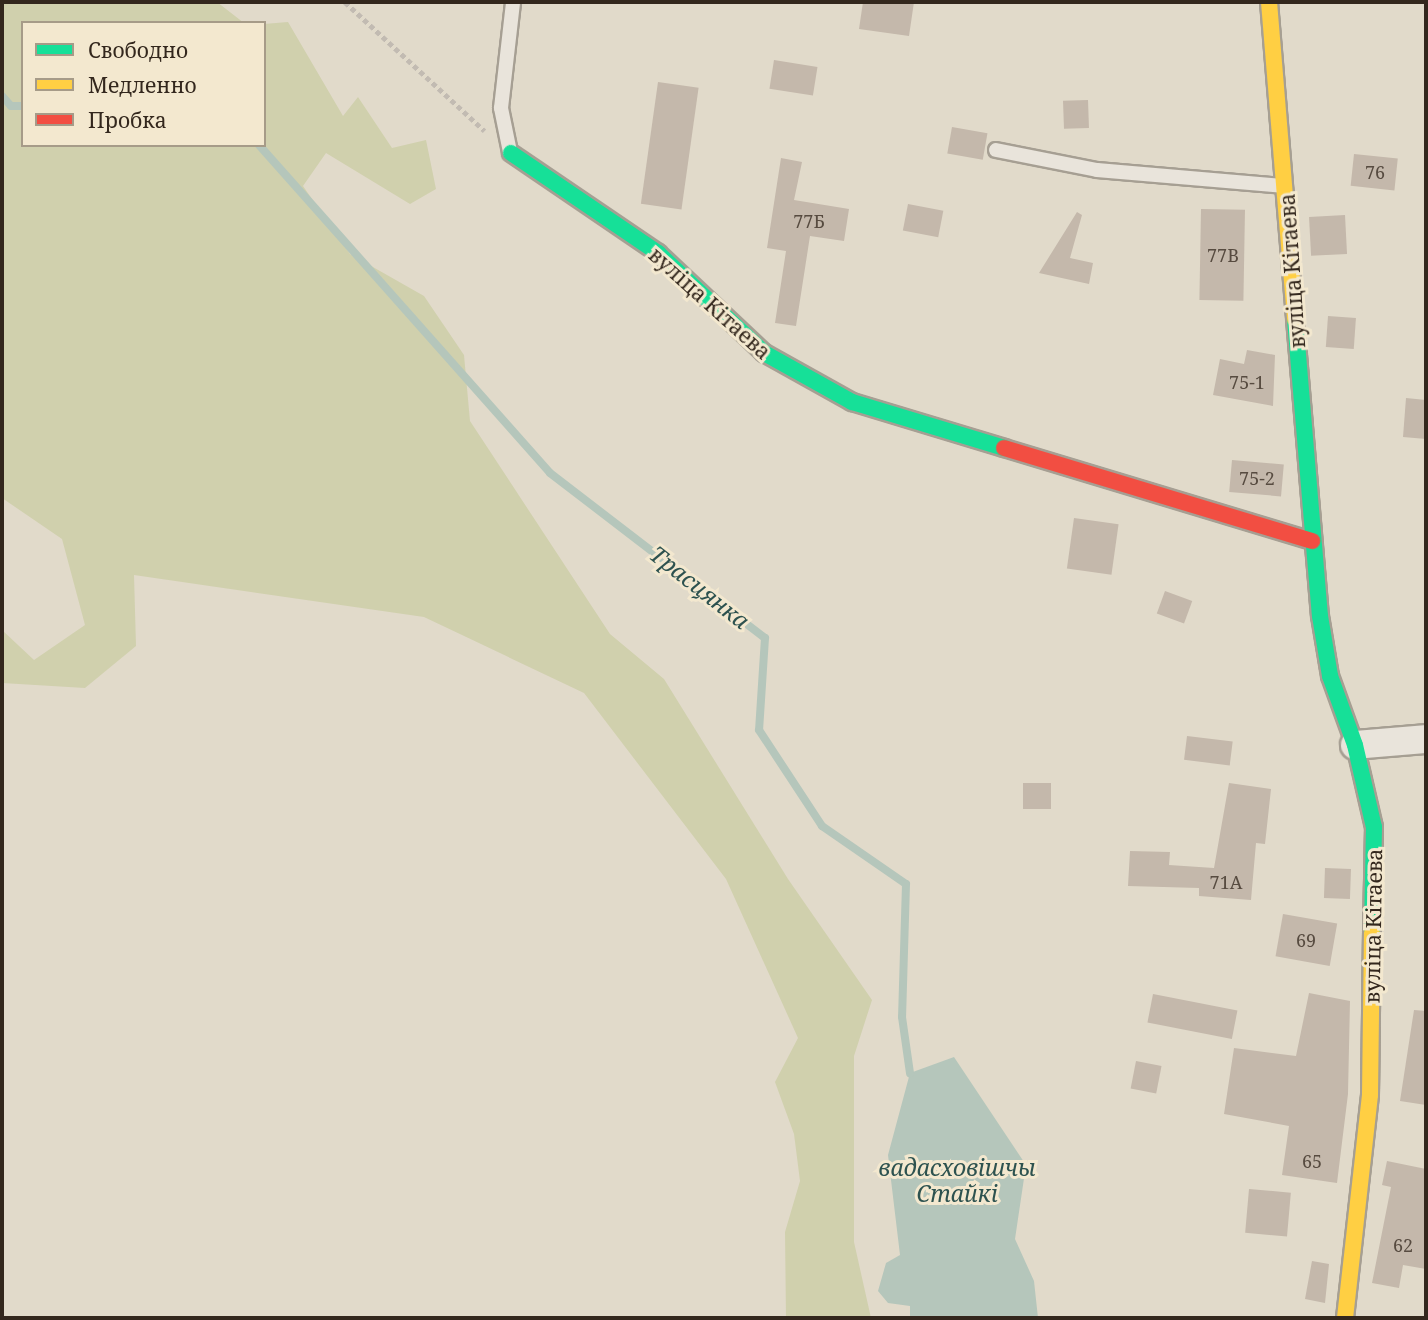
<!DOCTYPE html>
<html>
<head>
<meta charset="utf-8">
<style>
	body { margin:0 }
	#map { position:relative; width:1428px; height:1320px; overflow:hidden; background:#e1daca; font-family:"Noto Serif",serif }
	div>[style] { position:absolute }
	.green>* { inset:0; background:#d0d0ad }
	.water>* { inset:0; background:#b5c6bb }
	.stream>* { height:8px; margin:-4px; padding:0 4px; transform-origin:4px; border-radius:4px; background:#b5c6bb }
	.building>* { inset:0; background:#c4b8ab; transform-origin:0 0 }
	.path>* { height:4.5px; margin-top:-2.25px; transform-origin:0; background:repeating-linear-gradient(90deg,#c2bbb2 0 5px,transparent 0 8.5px) }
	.roads { filter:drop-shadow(2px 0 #a69f93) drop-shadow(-2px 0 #a69f93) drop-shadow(0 2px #a69f93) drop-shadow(0 -2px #a69f93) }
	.lane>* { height:14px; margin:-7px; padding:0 7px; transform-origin:7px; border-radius:7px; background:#e9e4db }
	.street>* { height:28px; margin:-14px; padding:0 14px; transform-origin:14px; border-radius:14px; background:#e9e4db }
	.fast>* { height:16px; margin:-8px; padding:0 8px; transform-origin:8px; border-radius:8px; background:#16e098 }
	.slow>* { height:16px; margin:-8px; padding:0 8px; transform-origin:8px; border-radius:8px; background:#ffcf43 }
	.jam>* { height:16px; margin:-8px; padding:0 8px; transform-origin:8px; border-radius:8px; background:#f24e42 }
	span { translate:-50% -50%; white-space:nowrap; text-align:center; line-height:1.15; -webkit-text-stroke:6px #f3e8cf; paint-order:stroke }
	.number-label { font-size:18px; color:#574b40 }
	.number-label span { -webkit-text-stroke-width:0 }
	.street-label { font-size:21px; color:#33271d }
	.water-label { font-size:23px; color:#2d524f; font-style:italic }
	.frame { position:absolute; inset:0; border:4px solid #33271d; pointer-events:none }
	.legend { position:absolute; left:21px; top:21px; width:245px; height:126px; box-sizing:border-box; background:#f3e8cf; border:2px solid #a69b88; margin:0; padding:9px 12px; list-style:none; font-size:21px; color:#33271d }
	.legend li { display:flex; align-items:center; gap:14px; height:35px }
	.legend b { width:35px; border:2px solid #a69b88 }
</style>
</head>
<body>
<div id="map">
	<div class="green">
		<div style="clip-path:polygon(2px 2px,217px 2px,244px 23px,23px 23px,23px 145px,264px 145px,264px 24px,288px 22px,343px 116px,358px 97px,392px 148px,426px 140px,436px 189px,410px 204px,326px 153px,303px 186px,350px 254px,424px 296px,464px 355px,470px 421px,610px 634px,664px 679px,788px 879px,872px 1000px,854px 1056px,854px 1242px,871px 1318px,786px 1318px,785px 1232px,800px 1181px,794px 1134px,775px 1082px,798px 1038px,726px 879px,584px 693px,424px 617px,134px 575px,136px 646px,85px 688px,2px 683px,2px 630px,34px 660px,85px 625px,62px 539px,2px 498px)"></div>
	</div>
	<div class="water">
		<div style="clip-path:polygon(954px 1057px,1026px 1165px,1015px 1239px,1034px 1281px,1038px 1318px,910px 1318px,910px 1306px,888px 1303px,878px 1291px,886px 1263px,900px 1255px,888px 1155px,910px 1073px)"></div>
	</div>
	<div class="stream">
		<div style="left:2px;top:96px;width:13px;rotate:48deg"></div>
		<div style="left:11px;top:106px;width:12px"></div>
		<div style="left:259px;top:145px;width:438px;rotate:48.4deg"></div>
		<div style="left:550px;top:473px;width:271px;rotate:37.5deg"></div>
		<div style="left:765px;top:638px;width:92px;rotate:93.7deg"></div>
		<div style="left:759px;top:730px;width:115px;rotate:56.7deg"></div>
		<div style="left:822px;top:826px;width:102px;rotate:34.6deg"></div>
		<div style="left:906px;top:884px;width:133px;rotate:91.7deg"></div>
		<div style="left:902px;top:1017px;width:57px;rotate:81.9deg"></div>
	</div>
	<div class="building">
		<div style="clip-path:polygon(863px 2px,914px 2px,909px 36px,859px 29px)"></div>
		<div style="left:774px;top:60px;width:44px;height:29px;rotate:9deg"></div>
		<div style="left:658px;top:82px;width:41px;height:123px;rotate:8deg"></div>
		<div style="left:1088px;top:100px;width:28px;height:25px;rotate:88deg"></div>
		<div style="left:952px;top:127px;width:36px;height:27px;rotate:10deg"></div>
		<div style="left:1354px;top:154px;width:44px;height:32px;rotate:6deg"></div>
		<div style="clip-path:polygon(781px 158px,802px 162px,794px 200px,849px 209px,844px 241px,810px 236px,796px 326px,775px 323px,786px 251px,767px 248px)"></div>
		<div style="left:908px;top:204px;width:36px;height:27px;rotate:11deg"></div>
		<div style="left:1201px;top:209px;width:44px;height:91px;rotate:1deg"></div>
		<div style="clip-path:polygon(1077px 212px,1082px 215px,1070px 258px,1093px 263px,1089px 284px,1039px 273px)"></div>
		<div style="left:1345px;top:215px;width:39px;height:36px;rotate:87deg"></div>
		<div style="left:1328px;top:316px;width:28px;height:31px;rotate:4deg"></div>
		<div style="clip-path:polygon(1247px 350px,1275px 355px,1273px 406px,1213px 395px,1220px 359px,1244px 364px)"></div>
		<div style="clip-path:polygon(1406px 398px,1426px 400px,1426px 439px,1403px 437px)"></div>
		<div style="left:1232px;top:460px;width:52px;height:32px;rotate:5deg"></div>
		<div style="left:1074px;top:518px;width:45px;height:51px;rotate:8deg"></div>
		<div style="left:1165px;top:591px;width:29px;height:24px;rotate:20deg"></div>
		<div style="left:1187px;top:736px;width:46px;height:24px;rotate:7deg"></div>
		<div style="left:1023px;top:783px;width:28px;height:26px"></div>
		<div style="clip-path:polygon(1229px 783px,1271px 789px,1265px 844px,1256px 843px,1251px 900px,1199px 896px,1199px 888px,1128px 886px,1130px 851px,1170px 852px,1169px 865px,1214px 868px)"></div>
		<div style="left:1325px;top:868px;width:26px;height:30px;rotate:2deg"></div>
		<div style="left:1283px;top:914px;width:55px;height:43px;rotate:10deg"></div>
		<div style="clip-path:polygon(1309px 993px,1350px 1001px,1348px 1094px,1337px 1183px,1282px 1175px,1289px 1126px,1224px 1114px,1234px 1048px,1296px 1056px)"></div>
		<div style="left:1153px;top:994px;width:86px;height:29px;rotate:11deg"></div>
		<div style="clip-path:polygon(1414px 1010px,1426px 1011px,1426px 1105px,1400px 1101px)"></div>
		<div style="left:1136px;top:1061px;width:26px;height:28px;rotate:11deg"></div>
		<div style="clip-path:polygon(1387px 1161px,1426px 1169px,1426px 1269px,1403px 1265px,1399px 1288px,1372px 1283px,1391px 1187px,1382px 1185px)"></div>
		<div style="left:1249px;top:1189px;width:42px;height:44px;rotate:5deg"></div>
		<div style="clip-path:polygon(1312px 1261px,1329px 1264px,1325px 1303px,1305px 1299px)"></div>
	</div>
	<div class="path">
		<div style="left:345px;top:2px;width:190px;rotate:42.7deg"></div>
	</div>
	<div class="roads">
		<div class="lane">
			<div style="left:996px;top:150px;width:103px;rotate:11.2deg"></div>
			<div style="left:1097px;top:170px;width:186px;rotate:4.9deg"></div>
			<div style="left:510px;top:152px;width:45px;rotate:-101.6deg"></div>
			<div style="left:501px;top:108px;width:107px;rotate:-83.5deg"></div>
		</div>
		<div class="street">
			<div style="left:1355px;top:745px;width:71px;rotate:-4.8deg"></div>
		</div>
		<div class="fast">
			<div style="left:511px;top:153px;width:178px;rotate:34.2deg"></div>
			<div style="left:658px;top:253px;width:146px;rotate:43.3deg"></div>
			<div style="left:764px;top:353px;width:101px;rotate:29.1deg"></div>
			<div style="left:852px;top:402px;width:159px;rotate:16.8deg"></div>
			<div style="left:1295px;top:319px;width:298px;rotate:85.2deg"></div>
			<div style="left:1320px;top:616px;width:61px;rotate:80.5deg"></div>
			<div style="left:1330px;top:676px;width:73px;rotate:70.1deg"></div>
			<div style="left:1355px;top:745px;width:84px;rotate:77deg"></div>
			<div style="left:1374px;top:827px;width:106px;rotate:91.1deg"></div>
		</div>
		<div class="slow">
			<div style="left:1269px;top:2px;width:318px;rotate:85.3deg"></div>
			<div style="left:1345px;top:1318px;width:224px;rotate:-83.6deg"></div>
			<div style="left:1370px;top:1095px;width:162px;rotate:-89.3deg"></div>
		</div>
		<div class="jam">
			<div style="left:1004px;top:448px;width:322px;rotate:16.8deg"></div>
		</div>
	</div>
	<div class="number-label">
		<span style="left:1375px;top:172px">76</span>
		<span style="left:809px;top:221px">77Б</span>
		<span style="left:1223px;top:255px">77В</span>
		<span style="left:1247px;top:382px">75-1</span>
		<span style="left:1257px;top:478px">75-2</span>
		<span style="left:1226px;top:882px">71А</span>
		<span style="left:1306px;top:940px">69</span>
		<span style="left:1312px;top:1161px">65</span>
		<span style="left:1403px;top:1245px">62</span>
	</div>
	<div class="street-label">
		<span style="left:1292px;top:271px;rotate:-94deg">вуліца Кітаева</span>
		<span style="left:710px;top:303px;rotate:42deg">вуліца Кітаева</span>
		<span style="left:1373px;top:926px;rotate:-89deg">вуліца Кітаева</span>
	</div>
	<div class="water-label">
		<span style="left:700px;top:587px;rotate:38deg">Трасцянка</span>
		<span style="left:957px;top:1180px">вадасховішчы<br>Стайкі</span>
	</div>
	<div class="frame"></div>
	<ul class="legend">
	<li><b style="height:9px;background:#16e098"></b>Свободно</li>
	<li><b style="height:9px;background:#ffcf43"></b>Медленно</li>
	<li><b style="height:9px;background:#f24e42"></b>Пробка</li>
	</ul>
</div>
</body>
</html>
